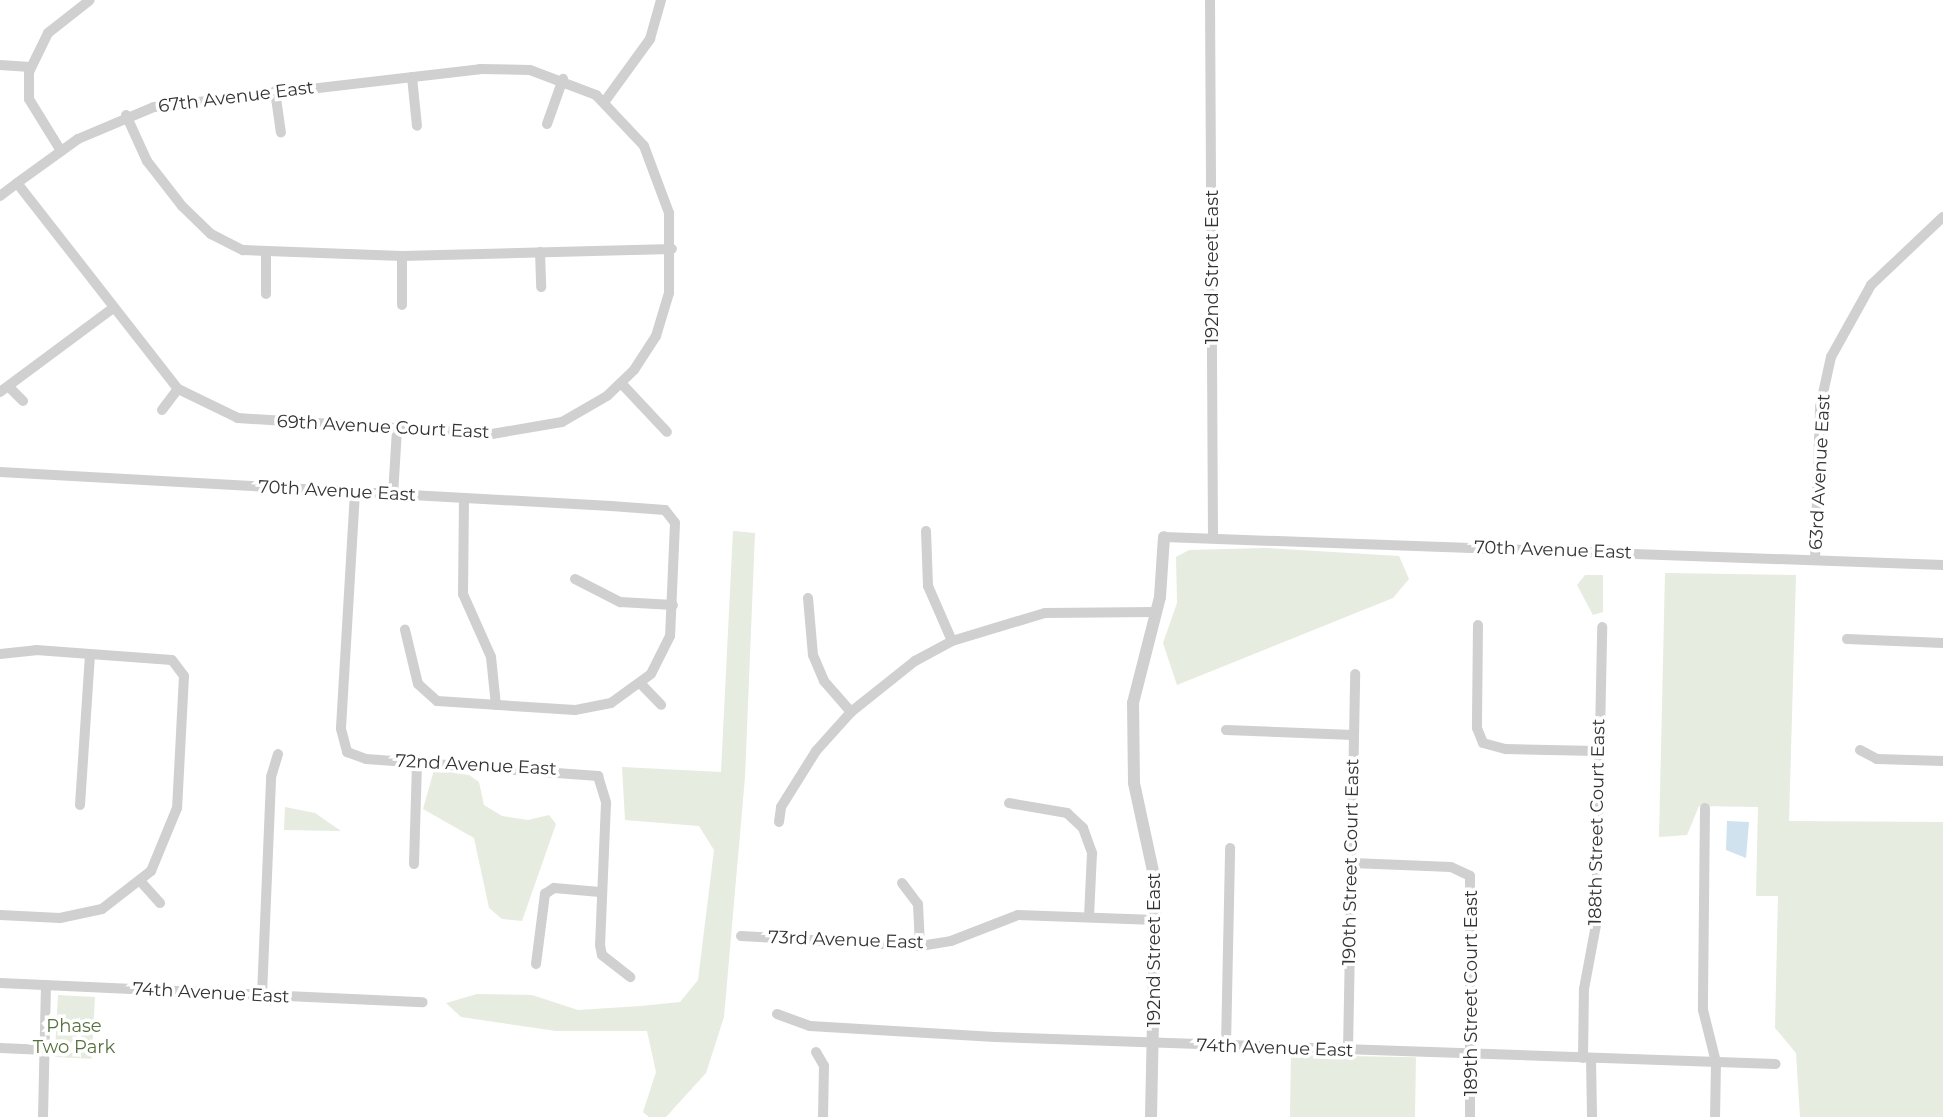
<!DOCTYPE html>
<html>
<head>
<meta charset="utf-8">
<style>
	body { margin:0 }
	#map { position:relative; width:1943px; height:1117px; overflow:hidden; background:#fff; font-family:Montserrat,sans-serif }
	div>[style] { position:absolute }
	.green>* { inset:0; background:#e6ecdf; transform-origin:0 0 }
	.water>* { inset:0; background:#cfe2ee }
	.minor>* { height:10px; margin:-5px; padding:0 5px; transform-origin:5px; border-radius:5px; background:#d0d0d0 }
	.tertiary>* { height:12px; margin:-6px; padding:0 6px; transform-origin:6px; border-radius:6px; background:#d0d0d0 }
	span { translate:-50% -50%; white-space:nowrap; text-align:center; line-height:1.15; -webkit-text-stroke:7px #fff; paint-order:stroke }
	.street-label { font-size:18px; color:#333 }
	.park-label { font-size:18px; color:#56703f }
</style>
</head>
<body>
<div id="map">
	<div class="green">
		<div style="clip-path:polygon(733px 531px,755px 533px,745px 777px,724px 1017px,706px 1073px,666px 1117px,649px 1117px,643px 1112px,656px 1072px,647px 1031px,556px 1031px,461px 1017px,446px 1003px,477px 994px,532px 995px,578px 1010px,641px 1006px,680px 1002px,698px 980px,714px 850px,699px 826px,625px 820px,622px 767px,721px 772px)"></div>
		<div style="clip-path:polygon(1266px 548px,1399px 556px,1409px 579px,1393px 598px,1177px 685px,1163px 643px,1177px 603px,1176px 557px,1189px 550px)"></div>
		<div style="clip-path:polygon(1665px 573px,1796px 575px,1789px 821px,1943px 822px,1943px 1117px,1800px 1117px,1796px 1053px,1775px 1028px,1778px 896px,1756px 896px,1758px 807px,1699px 806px,1687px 835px,1659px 837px)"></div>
		<div style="clip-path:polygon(1585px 575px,1603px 575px,1603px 612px,1593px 615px,1577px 585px)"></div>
		<div style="clip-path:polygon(434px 770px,469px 775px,479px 782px,484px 805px,502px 816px,528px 820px,549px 815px,556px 824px,522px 921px,502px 919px,489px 908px,474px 838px,423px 809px)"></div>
		<div style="clip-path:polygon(285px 807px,315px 813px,341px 831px,284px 830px)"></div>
		<div style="left:58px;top:995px;width:37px;height:62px;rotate:3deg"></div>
		<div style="left:1291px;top:1055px;width:125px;height:62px;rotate:1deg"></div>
	</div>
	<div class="water">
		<div style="clip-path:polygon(1727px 821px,1749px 822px,1746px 858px,1726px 850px)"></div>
	</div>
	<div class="minor">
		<div style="left:1210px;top:0;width:535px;rotate:89.68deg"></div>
		<div style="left:0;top:65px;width:30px;rotate:4deg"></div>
		<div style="left:412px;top:77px;width:49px;rotate:84.2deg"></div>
		<div style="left:275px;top:91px;width:42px;rotate:81.9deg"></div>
		<div style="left:605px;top:101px;width:77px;rotate:-54deg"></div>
		<div style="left:650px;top:39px;width:41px;rotate:-74.2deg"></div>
		<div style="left:126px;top:115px;width:51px;rotate:65.5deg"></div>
		<div style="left:147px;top:161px;width:57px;rotate:52.1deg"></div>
		<div style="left:182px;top:206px;width:40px;rotate:44deg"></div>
		<div style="left:211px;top:234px;width:36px;rotate:27deg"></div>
		<div style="left:243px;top:250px;width:159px;rotate:2.2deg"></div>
		<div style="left:402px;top:256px;width:270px;rotate:-1.5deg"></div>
		<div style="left:547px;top:124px;width:48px;rotate:-70.4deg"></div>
		<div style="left:61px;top:151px;width:61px;rotate:-121.6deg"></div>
		<div style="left:29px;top:99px;width:27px;rotate:-90deg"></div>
		<div style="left:29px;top:72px;width:43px;rotate:-64deg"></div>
		<div style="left:48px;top:33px;width:53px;rotate:-38.2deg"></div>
		<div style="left:0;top:196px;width:21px;rotate:-37deg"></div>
		<div style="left:17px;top:183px;width:75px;rotate:-35.8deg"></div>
		<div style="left:78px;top:139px;width:82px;rotate:-22.8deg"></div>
		<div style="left:154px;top:107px;width:328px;rotate:-6.6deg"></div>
		<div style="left:480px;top:69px;width:50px;rotate:1.1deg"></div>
		<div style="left:530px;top:70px;width:71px;rotate:20.7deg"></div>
		<div style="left:596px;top:95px;width:70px;rotate:46.7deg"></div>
		<div style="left:644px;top:146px;width:72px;rotate:69.5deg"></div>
		<div style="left:669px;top:213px;width:80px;rotate:90deg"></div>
		<div style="left:669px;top:293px;width:45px;rotate:106.8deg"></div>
		<div style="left:656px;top:336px;width:40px;rotate:122.9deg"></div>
		<div style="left:634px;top:370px;width:37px;rotate:136deg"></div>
		<div style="left:607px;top:396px;width:52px;rotate:150deg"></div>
		<div style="left:562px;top:422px;width:71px;rotate:170.3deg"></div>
		<div style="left:492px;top:434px;width:255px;rotate:-176.4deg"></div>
		<div style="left:238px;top:418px;width:67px;rotate:-154.2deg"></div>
		<div style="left:178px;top:389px;width:261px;rotate:-128deg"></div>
		<div style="left:540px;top:252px;width:35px;rotate:88deg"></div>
		<div style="left:402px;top:256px;width:49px;rotate:90deg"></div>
		<div style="left:266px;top:294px;width:40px;rotate:-90deg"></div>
		<div style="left:621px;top:383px;width:67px;rotate:46.8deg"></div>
		<div style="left:11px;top:389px;width:17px;rotate:45deg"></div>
		<div style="left:0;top:392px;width:141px;rotate:-36.6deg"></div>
		<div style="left:162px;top:410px;width:26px;rotate:-53deg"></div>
		<div style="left:0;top:472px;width:612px;rotate:3.19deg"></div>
		<div style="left:611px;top:506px;width:54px;rotate:4.2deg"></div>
		<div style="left:665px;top:510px;width:16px;rotate:52deg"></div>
		<div style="left:675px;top:523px;width:113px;rotate:92.5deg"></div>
		<div style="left:670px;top:636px;width:42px;rotate:116.6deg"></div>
		<div style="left:651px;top:674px;width:49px;rotate:144.1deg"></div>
		<div style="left:611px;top:703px;width:37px;rotate:169deg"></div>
		<div style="left:575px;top:710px;width:138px;rotate:-176.3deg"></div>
		<div style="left:437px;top:701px;width:25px;rotate:-138deg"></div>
		<div style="left:418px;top:684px;width:56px;rotate:-103.5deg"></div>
		<div style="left:355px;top:492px;width:237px;rotate:93.4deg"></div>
		<div style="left:341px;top:729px;width:24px;rotate:75deg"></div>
		<div style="left:347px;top:752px;width:20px;rotate:20deg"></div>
		<div style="left:366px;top:759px;width:233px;rotate:4.2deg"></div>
		<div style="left:598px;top:776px;width:28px;rotate:73deg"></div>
		<div style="left:606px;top:803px;width:142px;rotate:92.4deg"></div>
		<div style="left:600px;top:945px;width:10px;rotate:79deg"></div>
		<div style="left:602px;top:955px;width:36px;rotate:38deg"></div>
		<div style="left:393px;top:495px;width:65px;rotate:-86.5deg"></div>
		<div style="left:464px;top:499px;width:95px;rotate:90.6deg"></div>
		<div style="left:463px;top:594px;width:69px;rotate:66deg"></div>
		<div style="left:491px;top:657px;width:48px;rotate:84.1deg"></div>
		<div style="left:926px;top:531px;width:55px;rotate:87.9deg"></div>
		<div style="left:928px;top:586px;width:60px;rotate:66.4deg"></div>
		<div style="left:1164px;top:537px;width:780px;rotate:2.06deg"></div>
		<div style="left:1815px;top:560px;width:153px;rotate:-88.1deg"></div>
		<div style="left:1820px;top:407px;width:51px;rotate:-77.6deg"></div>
		<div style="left:1831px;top:357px;width:82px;rotate:-60.9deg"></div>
		<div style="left:1871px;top:285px;width:99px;rotate:-43.4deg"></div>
		<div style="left:575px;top:579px;width:51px;rotate:27.1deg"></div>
		<div style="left:620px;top:602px;width:53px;rotate:3.2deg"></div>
		<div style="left:808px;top:598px;width:57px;rotate:85deg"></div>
		<div style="left:813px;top:655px;width:28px;rotate:67deg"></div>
		<div style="left:824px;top:681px;width:41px;rotate:48.9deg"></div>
		<div style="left:1478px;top:625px;width:103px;rotate:90.6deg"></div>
		<div style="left:1477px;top:728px;width:16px;rotate:68deg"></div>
		<div style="left:1483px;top:743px;width:24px;rotate:15deg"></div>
		<div style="left:1506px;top:749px;width:92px;rotate:1.2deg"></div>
		<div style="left:1847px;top:639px;width:96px;rotate:2.4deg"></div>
		<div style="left:0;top:654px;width:36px;rotate:-6deg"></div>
		<div style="left:36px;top:650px;width:136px;rotate:4.2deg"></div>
		<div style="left:172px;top:660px;width:20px;rotate:53deg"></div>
		<div style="left:184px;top:676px;width:132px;rotate:93deg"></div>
		<div style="left:177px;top:808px;width:68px;rotate:112.4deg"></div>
		<div style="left:151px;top:871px;width:62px;rotate:142.2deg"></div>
		<div style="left:102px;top:909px;width:43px;rotate:167.9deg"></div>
		<div style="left:60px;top:918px;width:60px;rotate:-177.1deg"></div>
		<div style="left:641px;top:684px;width:29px;rotate:46deg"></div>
		<div style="left:1226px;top:730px;width:127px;rotate:2.3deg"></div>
		<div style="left:1860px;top:750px;width:19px;rotate:28deg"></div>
		<div style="left:1877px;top:759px;width:66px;rotate:1.7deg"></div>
		<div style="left:1009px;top:803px;width:59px;rotate:9.8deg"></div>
		<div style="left:1067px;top:813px;width:22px;rotate:43deg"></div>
		<div style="left:1083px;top:828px;width:27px;rotate:70deg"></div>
		<div style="left:1092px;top:853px;width:63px;rotate:92.7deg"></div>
		<div style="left:80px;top:805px;width:151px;rotate:-86.2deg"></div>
		<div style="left:1705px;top:808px;width:202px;rotate:90.6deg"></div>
		<div style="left:1703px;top:1010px;width:54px;rotate:76deg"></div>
		<div style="left:1716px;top:1062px;width:55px;rotate:91deg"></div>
		<div style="left:779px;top:822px;width:15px;rotate:-82deg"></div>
		<div style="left:781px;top:807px;width:66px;rotate:-58deg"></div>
		<div style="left:816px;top:751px;width:52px;rotate:-48.1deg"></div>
		<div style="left:851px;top:712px;width:82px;rotate:-38.6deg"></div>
		<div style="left:915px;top:661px;width:42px;rotate:-28.4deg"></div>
		<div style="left:952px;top:641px;width:97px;rotate:-16.8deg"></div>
		<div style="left:1045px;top:613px;width:111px;rotate:-0.5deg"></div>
		<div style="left:1352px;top:863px;width:99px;rotate:2.3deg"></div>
		<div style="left:1451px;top:867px;width:21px;rotate:25deg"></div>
		<div style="left:1470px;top:876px;width:241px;rotate:90deg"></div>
		<div style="left:414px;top:864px;width:101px;rotate:-88.3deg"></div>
		<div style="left:142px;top:883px;width:27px;rotate:48deg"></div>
		<div style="left:902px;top:883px;width:26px;rotate:53deg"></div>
		<div style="left:918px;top:904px;width:42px;rotate:87.3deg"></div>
		<div style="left:741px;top:936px;width:179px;rotate:3.2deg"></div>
		<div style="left:920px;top:946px;width:31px;rotate:-9deg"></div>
		<div style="left:951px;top:941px;width:72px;rotate:-21.2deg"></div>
		<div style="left:1018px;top:915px;width:138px;rotate:2.1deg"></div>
		<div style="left:536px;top:964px;width:71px;rotate:-82.7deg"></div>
		<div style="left:545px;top:894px;width:11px;rotate:-34deg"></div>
		<div style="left:554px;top:888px;width:46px;rotate:5deg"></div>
		<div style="left:0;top:983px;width:423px;rotate:2.6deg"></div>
		<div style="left:262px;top:995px;width:218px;rotate:-87.6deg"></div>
		<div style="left:271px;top:777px;width:24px;rotate:-73deg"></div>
		<div style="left:777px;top:1014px;width:35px;rotate:20deg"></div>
		<div style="left:810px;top:1026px;width:185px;rotate:3.4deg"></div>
		<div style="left:995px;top:1037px;width:781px;rotate:1.98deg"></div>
		<div style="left:1226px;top:1045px;width:197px;rotate:-88.8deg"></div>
		<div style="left:0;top:1048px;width:46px;rotate:2.5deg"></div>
		<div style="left:1348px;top:1050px;width:376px;rotate:-88.9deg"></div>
		<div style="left:816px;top:1052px;width:16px;rotate:60deg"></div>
		<div style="left:824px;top:1066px;width:51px;rotate:91.1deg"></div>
		<div style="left:1583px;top:1058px;width:69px;rotate:-89.2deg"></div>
		<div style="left:1584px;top:989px;width:65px;rotate:-79.4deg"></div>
		<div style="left:1596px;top:925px;width:298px;rotate:-88.8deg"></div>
		<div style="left:1591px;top:1058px;width:59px;rotate:89deg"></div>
		<div style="left:43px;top:1117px;width:132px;rotate:-88.7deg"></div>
	</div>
	<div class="tertiary">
		<div style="left:1151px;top:1117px;width:232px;rotate:-88.8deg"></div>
		<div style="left:1156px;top:885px;width:104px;rotate:-102.2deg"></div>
		<div style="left:1134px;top:783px;width:80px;rotate:-90.7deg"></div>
		<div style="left:1133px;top:703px;width:109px;rotate:-75.7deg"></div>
		<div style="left:1160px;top:597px;width:60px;rotate:-86.2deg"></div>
	</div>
	<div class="street-label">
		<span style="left:236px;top:97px;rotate:-7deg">67th Avenue East</span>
		<span style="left:1212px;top:267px;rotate:-90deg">192nd Street East</span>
		<span style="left:383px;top:427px;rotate:3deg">69th Avenue Court East</span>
		<span style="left:1820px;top:472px;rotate:-87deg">63rd Avenue East</span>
		<span style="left:337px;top:491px;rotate:3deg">70th Avenue East</span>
		<span style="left:1553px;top:550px;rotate:2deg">70th Avenue East</span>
		<span style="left:476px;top:765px;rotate:3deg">72nd Avenue East</span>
		<span style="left:1597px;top:822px;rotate:-89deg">188th Street Court East</span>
		<span style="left:1351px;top:862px;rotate:-89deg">190th Street Court East</span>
		<span style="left:846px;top:940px;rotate:2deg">73rd Avenue East</span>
		<span style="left:1154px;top:950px;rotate:-90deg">192nd Street East</span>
		<span style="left:211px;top:993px;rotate:3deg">74th Avenue East</span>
		<span style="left:1471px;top:993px;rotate:-90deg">189th Street Court East</span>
		<span style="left:1275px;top:1048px;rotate:2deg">74th Avenue East</span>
	</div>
	<div class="park-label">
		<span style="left:74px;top:1037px">Phase<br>Two Park</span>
	</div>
</div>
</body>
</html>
